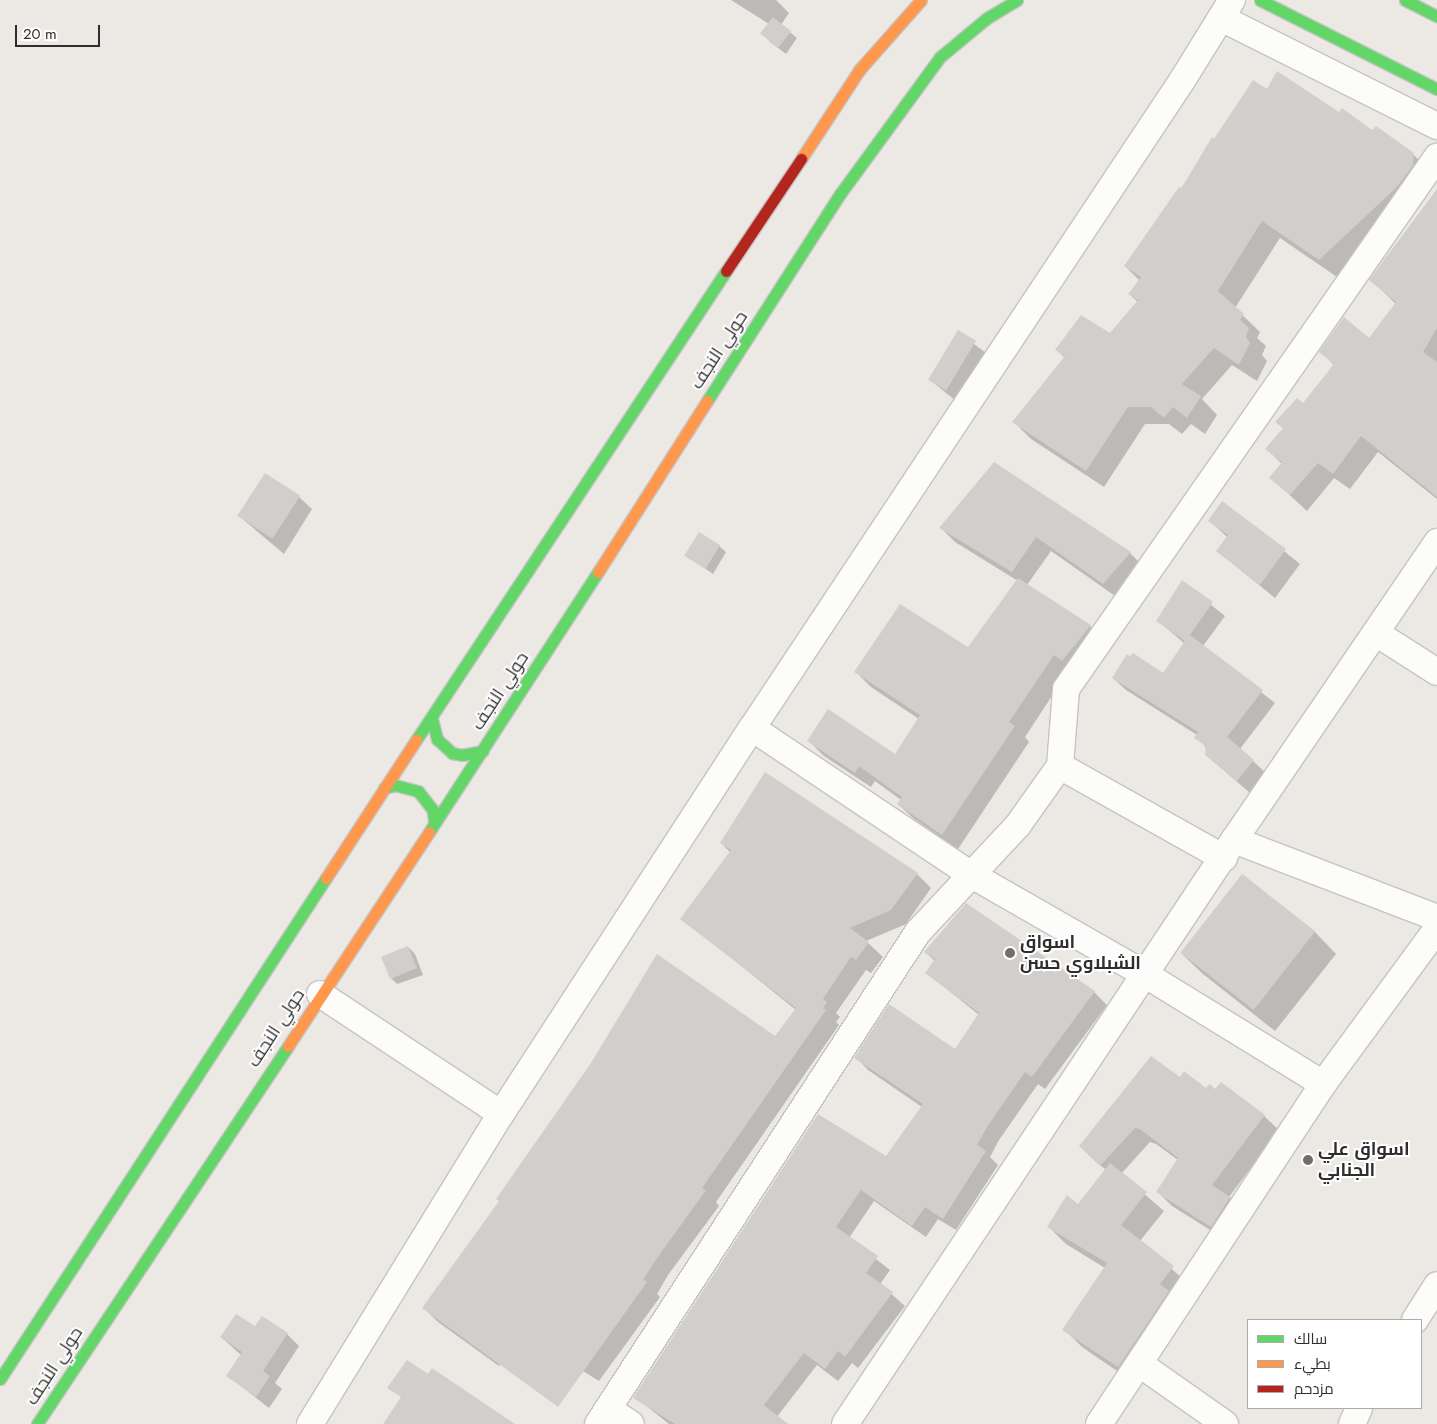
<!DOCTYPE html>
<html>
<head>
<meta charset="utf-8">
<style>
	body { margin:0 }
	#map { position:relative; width:1437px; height:1424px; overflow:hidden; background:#ece8e4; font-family:Jost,Cairo,sans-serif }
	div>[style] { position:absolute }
	.shadow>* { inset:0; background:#0003 }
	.building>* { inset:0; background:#d1cecb; transform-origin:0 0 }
	.roads { filter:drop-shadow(1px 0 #c5c4c5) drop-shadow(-1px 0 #c5c4c5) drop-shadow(0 1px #c5c4c5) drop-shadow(0 -1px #c5c4c5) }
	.street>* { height:26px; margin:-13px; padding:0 13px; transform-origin:13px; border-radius:13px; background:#fcfcfb }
	.fast>* { height:11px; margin:-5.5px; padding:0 5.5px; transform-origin:5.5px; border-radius:5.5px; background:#63d668 }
	.slow>* { height:11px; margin:-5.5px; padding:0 5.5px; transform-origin:5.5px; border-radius:5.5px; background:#ff974d }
	.jam>* { height:11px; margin:-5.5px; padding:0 5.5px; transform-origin:5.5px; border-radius:5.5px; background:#b3261e }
	.dots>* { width:14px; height:14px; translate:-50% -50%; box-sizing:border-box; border:2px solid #fff; border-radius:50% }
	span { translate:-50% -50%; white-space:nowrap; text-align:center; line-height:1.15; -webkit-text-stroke:4px #fff; paint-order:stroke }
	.street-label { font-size:18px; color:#2e2e2e }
	.poi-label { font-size:18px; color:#2e2e2e; font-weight:700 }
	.left { translate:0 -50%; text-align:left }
	.legend { position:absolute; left:1247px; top:1319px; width:175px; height:90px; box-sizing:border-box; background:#fff; border:1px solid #ababab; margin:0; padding:6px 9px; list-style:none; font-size:15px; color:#2e2e2e }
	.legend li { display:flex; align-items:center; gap:10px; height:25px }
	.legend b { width:25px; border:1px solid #ababab }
	.scale { position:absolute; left:15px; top:25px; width:85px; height:22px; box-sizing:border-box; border:2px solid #2e2e2e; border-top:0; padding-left:6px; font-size:15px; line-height:18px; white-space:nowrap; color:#2e2e2e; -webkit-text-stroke:4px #fff; paint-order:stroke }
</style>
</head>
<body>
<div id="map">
	<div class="shadow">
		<div style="clip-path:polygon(731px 0,776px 0,789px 13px,781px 25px,797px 38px,786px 54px,769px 41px,769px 24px)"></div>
		<div style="clip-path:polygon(1268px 91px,1340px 114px,1413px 154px,1430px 172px,1415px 205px,1337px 277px,1280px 238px,1235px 308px,1260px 332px,1257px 338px,1266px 346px,1262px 355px,1267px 361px,1257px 381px,1232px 365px,1202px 399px,1217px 415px,1205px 434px,1191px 424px,1182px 434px,1169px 424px,1145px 424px,1104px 487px,1031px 439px,1014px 422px,1065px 358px,1057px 350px,1110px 335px,1138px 302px,1129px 294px,1140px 281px,1125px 266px,1215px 141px)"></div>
		<div style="clip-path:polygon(1437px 191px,1437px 499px,1378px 452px,1350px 489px,1334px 478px,1307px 511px,1271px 478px,1282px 464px,1267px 449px,1284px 429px,1276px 422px,1304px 405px,1335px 366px,1321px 352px,1370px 339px,1396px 304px,1371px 280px)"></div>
		<div style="clip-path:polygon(958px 332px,990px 356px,961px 405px,930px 380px)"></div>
		<div style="clip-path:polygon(994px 464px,1130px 553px,1144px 567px,1118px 598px,1051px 551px,1027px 585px,1090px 626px,1105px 641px,1069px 670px,1025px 737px,1029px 742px,958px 849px,914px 819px,898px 804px,901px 800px,875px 781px,871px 787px,824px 756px,809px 741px,895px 756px,919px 719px,871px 687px,856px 672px,968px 649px,1018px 581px,955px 542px,941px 528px)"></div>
		<div style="clip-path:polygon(299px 497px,312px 509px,284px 554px,239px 516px)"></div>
		<div style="clip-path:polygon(1223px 502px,1300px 564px,1275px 598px,1217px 551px,1228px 538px,1209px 520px)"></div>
		<div style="clip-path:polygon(719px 546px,726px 552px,713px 574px,686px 555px)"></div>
		<div style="clip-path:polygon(1182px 582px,1225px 616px,1203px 646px,1275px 703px,1240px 749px,1266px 773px,1250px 793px,1206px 755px,1207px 749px,1197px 735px,1126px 690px,1113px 678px,1164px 674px,1184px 643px,1157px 620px)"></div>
		<div style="clip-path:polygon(721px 843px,917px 874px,931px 888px,906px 924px,866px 941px,883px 957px,871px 973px,866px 970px,836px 1013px,840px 1017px,836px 1022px,839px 1025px,716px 1202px,719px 1206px,668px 1275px,657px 1294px,660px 1297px,599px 1381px,521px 1333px,499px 1366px,438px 1322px,424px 1308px,775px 1038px,796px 1010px,682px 918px,730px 852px)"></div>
		<div style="clip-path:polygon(1243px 875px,1315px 932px,1336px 954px,1275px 1031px,1203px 974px,1181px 953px)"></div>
		<div style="clip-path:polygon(966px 905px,1094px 992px,1107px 1005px,1045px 1089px,1038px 1084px,999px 1140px,990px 1157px,998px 1165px,956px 1230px,938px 1219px,926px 1237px,874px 1201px,849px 1238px,890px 1270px,880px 1284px,905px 1306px,858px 1368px,852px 1363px,838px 1381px,817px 1365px,776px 1418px,782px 1424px,669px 1424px,635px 1397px,887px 1158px,922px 1107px,868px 1070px,856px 1057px,955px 1050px,979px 1015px,927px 973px,935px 961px,925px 952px)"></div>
		<div style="clip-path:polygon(408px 947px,415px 954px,423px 975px,397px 984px,390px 977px)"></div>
		<div style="clip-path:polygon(1180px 1078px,1206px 1090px,1216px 1090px,1264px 1116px,1279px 1130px,1229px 1197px,1244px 1213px,1226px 1240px,1172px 1206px,1158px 1192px,1178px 1160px,1156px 1144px,1150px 1142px,1121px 1174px,1164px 1211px,1140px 1241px,1190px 1285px,1136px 1384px,1082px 1347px,1064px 1329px,1105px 1268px,1066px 1244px,1048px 1226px,1079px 1205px,1106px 1170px,1095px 1161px)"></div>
		<div style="clip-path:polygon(255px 1328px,287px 1334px,299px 1346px,275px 1383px,282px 1389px,269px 1408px,228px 1376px,241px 1355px,221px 1337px)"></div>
	</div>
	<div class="building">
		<div style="left:773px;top:17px;width:23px;height:21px;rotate:38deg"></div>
		<div style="clip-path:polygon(1277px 71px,1339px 112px,1342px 108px,1372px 130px,1376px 126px,1414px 153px,1413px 165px,1397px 187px,1319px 260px,1262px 221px,1218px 291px,1244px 314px,1240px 320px,1249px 328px,1246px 337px,1250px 343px,1239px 365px,1214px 348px,1182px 384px,1201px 396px,1187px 418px,1173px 407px,1164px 418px,1151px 407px,1128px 407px,1086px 471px,1012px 422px,1065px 356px,1055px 350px,1081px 315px,1110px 333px,1138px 300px,1128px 294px,1141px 277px,1124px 266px,1179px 187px,1181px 189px,1212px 137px,1214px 139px,1253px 80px,1267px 89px)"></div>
		<div style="clip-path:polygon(1437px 189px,1437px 328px,1423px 352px,1437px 362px,1437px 497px,1361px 436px,1333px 474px,1318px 463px,1290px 495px,1269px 478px,1282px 462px,1265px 449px,1283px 428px,1275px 422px,1297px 398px,1303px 403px,1334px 364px,1319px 352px,1344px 317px,1369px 338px,1396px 302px,1369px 280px)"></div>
		<div style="left:958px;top:330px;width:21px;height:58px;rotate:31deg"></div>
		<div style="clip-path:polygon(994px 462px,1131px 552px,1103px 584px,1036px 537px,1012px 572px,939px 528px)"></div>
		<div style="left:265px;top:473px;width:42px;height:51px;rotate:33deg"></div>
		<div style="clip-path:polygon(1222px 501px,1286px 549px,1260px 585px,1216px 551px,1228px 535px,1208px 521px)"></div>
		<div style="left:699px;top:532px;width:25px;height:28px;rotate:32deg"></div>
		<div style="clip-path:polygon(1018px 578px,1091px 625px,1062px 661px,1054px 655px,1009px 722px,1015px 726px,942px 835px,897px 804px,902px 797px,859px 766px,855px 773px,807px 741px,828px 709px,895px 754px,920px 715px,854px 672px,900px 604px,968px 647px)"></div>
		<div style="clip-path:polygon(1182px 580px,1213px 602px,1190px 635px,1263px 690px,1227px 737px,1254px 760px,1237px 781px,1205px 755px,1206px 746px,1194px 738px,1198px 732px,1112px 678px,1127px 654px,1130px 656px,1133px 653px,1163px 673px,1185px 641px,1156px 621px)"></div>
		<div style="clip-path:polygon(765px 772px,918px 873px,891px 910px,850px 928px,869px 942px,856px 960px,851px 957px,823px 999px,827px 1002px,823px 1008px,826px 1010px,702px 1188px,706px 1190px,655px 1261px,643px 1280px,647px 1282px,558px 1407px,422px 1308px,499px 1201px,496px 1199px,591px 1063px,657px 954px,775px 1036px,796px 1008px,680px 919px,731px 850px,720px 843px)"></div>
		<div style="left:1242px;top:874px;width:93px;height:100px;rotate:38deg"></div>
		<div style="clip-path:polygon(966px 903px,1095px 991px,1032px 1077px,1025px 1072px,987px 1127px,977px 1145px,986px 1151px,943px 1219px,925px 1207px,912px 1226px,861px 1190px,836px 1227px,878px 1256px,866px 1273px,893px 1292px,845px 1357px,838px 1351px,825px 1369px,804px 1353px,764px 1405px,788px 1424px,675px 1424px,633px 1398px,818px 1114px,886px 1156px,923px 1104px,854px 1058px,889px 1004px,955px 1049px,979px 1013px,925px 973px,935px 959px,924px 952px)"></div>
		<div style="left:408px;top:946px;width:24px;height:29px;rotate:68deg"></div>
		<div style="clip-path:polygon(1151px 1056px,1180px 1077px,1184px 1071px,1206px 1088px,1210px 1084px,1215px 1089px,1221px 1082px,1265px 1115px,1212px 1185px,1230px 1197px,1211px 1227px,1156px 1192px,1178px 1158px,1140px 1129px,1135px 1128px,1100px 1166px,1079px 1146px)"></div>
		<div style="clip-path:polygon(1110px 1163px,1147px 1192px,1121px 1225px,1174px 1266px,1160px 1284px,1169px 1291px,1118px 1367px,1062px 1330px,1107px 1263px,1047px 1227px,1067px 1195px,1078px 1204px)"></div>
		<div style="clip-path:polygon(236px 1314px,255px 1326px,262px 1316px,288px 1333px,263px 1371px,270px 1376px,256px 1397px,226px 1376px,242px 1352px,220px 1337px)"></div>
		<div style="clip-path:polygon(407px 1360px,428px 1374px,432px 1368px,515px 1424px,383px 1424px,401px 1397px,387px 1388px)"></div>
	</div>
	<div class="roads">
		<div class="street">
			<div style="left:1221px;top:18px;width:241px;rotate:26.6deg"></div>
			<div style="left:1376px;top:633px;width:72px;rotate:32.6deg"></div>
			<div style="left:752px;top:728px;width:262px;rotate:33.8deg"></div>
			<div style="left:970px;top:874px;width:203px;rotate:29.8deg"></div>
			<div style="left:1146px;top:975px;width:208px;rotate:31.6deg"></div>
			<div style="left:1060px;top:766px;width:188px;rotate:29.3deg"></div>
			<div style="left:1234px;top:840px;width:217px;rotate:21deg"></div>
			<div style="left:320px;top:994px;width:217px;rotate:33.5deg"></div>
			<div style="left:1415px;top:1320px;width:41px;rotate:-57.8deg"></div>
			<div style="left:1140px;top:1364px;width:104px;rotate:35.2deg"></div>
			<div style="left:608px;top:1409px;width:27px;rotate:33deg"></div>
			<div style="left:310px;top:1424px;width:364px;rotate:-58.4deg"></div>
			<div style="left:501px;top:1114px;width:460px;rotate:-57deg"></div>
			<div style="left:752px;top:728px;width:779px;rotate:-56.41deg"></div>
			<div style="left:1183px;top:79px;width:93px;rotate:-58.2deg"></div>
			<div style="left:598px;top:1424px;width:587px;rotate:-56.96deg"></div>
			<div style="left:918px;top:932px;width:146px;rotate:-46.9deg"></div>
			<div style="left:1018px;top:825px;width:72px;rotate:-54.6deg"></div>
			<div style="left:1060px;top:766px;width:77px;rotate:-85.5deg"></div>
			<div style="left:1066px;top:689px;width:649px;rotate:-55.11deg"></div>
			<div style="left:845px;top:1424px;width:702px;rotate:-56.33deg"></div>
			<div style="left:1234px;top:840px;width:361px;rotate:-55.7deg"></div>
			<div style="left:1099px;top:1424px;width:407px;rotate:-56.6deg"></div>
			<div style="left:1323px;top:1084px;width:192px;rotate:-53.7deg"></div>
			<div style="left:1352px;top:1424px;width:17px;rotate:-66deg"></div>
		</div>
		<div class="fast">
			<div style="left:1260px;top:0;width:198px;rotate:26.7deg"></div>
			<div style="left:1405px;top:0;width:36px;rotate:27deg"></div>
			<div style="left:707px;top:401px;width:246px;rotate:-57.3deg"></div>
			<div style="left:840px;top:194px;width:170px;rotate:-53.9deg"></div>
			<div style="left:940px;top:57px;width:61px;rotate:-39.7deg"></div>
			<div style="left:987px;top:18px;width:35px;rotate:-31deg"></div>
			<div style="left:432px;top:719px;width:21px;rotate:76deg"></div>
			<div style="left:437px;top:739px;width:21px;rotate:43deg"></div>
			<div style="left:452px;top:753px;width:10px;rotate:11deg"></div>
			<div style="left:462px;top:755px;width:21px;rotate:-11deg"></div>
			<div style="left:416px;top:740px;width:562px;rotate:-56.54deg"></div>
			<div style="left:384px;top:788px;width:11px;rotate:-15deg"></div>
			<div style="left:395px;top:785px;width:24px;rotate:15deg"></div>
			<div style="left:418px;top:791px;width:24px;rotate:52deg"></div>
			<div style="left:433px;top:810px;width:12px;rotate:85deg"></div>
			<div style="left:429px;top:832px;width:310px;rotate:-57deg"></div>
			<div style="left:0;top:1379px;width:598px;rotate:-56.95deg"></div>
			<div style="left:37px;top:1424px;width:454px;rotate:-56.4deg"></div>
		</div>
		<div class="slow">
			<div style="left:801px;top:159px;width:108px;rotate:-56.8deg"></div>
			<div style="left:860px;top:69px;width:92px;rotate:-48.5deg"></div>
			<div style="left:598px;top:572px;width:203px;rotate:-57.5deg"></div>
			<div style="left:326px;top:878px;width:165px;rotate:-56.9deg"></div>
			<div style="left:288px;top:1046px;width:256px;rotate:-56.6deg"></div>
		</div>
		<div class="jam">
			<div style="left:726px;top:271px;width:135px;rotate:-56.2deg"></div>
		</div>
	</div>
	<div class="dots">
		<div style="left:1010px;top:953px;background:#706f6e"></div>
		<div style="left:1308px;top:1160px;background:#706f6e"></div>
	</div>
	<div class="street-label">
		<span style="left:719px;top:350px;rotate:-57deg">حولي النجف</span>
		<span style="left:500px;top:691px;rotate:-57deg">حولي النجف</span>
		<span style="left:276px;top:1028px;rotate:-57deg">حولي النجف</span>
		<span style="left:54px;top:1366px;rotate:-57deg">حولي النجف</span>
	</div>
	<div class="poi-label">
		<span class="left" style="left:1020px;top:953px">اسواق<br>الشبلاوي حسن</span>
		<span class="left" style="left:1318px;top:1160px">اسواق علي<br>الجنابي</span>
	</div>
	<ul class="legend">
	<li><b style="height:6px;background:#63d668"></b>سالك</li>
	<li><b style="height:6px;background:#ff974d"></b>بطيء</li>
	<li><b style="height:6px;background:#b3261e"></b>مزدحم</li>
	</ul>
	<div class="scale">20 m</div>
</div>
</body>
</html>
